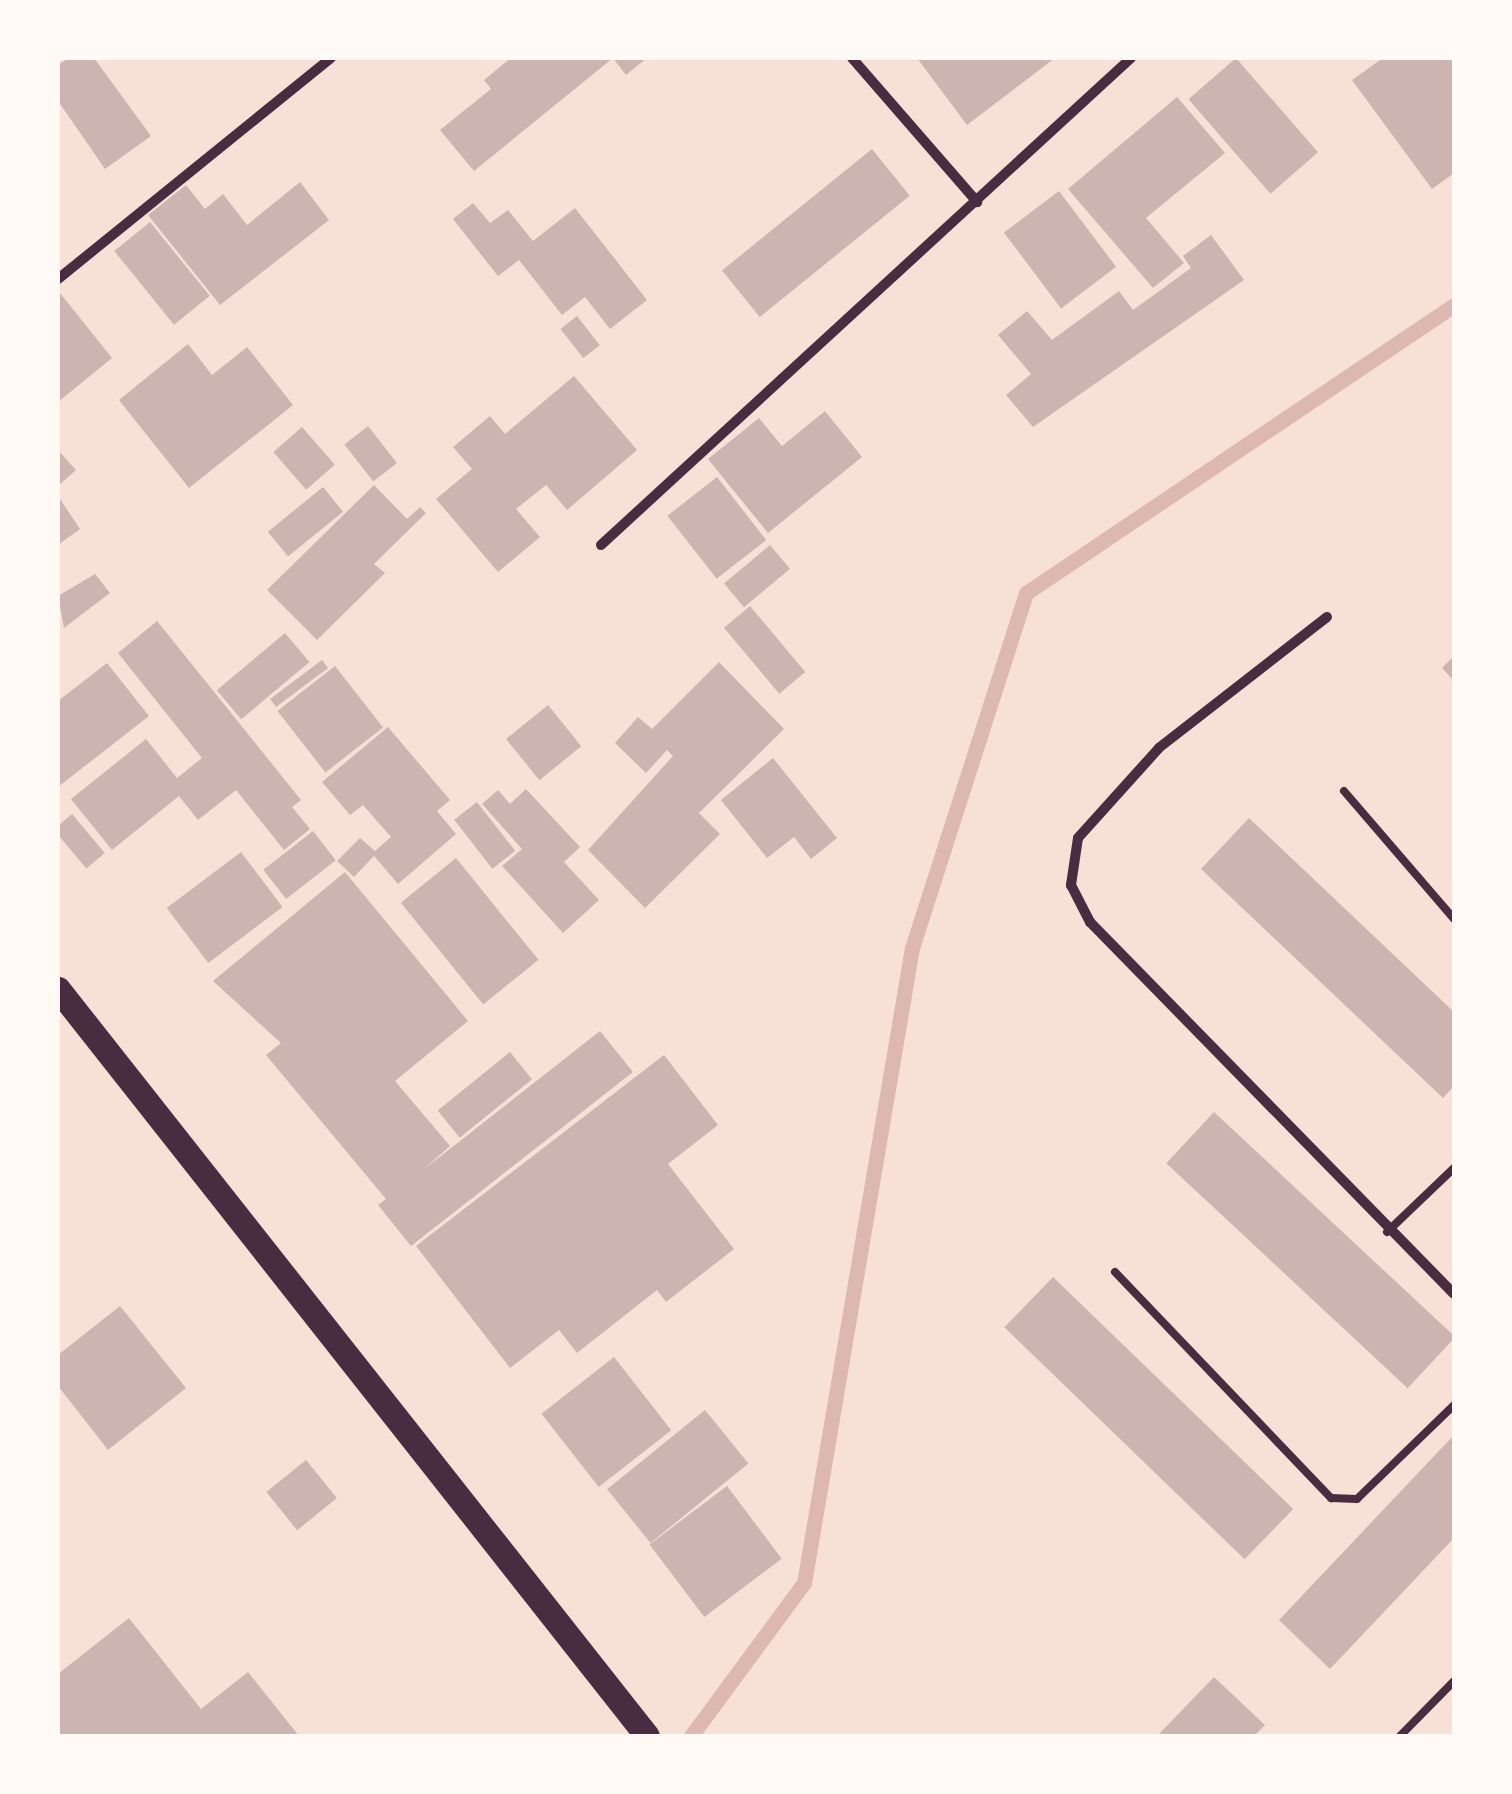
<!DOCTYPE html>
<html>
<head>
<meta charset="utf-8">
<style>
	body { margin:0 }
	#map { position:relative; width:1512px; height:1794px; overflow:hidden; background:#f7e1d7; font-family:Montserrat,sans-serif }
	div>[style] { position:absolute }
	.stream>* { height:15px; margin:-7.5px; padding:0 7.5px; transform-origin:7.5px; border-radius:7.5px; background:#dcb8b0 }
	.building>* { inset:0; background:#ccb4b1; transform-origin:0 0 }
	.service>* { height:8px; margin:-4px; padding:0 4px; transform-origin:4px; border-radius:4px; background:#4a2c40 }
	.minor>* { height:10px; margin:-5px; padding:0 5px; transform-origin:5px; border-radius:5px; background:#4a2c40 }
	.primary>* { height:25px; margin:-12.5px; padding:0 12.5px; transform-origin:12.5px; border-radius:12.5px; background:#4a2c40 }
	span { translate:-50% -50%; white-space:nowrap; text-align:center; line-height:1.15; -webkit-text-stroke:10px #fffaf5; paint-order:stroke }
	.frame { position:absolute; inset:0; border:60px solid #fffaf5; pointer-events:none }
</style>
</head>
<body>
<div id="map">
	<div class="stream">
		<div style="left:691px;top:1736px;width:190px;rotate:-53.6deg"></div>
		<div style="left:804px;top:1583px;width:644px;rotate:-80.35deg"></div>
		<div style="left:912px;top:948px;width:373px;rotate:-72.2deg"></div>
		<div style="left:1026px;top:593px;width:516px;rotate:-33.94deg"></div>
	</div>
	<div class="building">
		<div style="clip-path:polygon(69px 58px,94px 58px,151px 136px,105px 169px,58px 101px,58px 65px)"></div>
		<div style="clip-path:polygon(511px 58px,647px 58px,626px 75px,613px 58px,474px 171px,440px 130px,491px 89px,484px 80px)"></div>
		<div style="clip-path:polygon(917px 58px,1055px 58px,967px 125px)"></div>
		<div style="left:1236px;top:58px;width:125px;height:63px;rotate:49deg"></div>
		<div style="clip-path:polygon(1383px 58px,1454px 58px,1454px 173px,1432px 189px,1352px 80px)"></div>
		<div style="clip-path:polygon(1177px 97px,1225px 153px,1146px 218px,1184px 263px,1153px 288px,1068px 189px)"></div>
		<div style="left:872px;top:149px;width:60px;height:193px;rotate:51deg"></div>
		<div style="clip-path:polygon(300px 182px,329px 220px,220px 305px,148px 215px,186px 185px,205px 209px,223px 194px,247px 225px)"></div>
		<div style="left:1059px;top:191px;width:95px;height:69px;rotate:53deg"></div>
		<div style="clip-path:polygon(473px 203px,490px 223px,508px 210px,533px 241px,575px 208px,647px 300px,610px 329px,585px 297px,562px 315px,519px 260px,498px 276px,453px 219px)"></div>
		<div style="left:150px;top:222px;width:95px;height:46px;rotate:51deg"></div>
		<div style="clip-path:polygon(1211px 235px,1244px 280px,1033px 427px,1006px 395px,1031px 374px,998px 335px,1027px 311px,1052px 340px,1119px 291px,1133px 310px,1191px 268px,1183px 256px)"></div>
		<div style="clip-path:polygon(60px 293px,112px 358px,58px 402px,58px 295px)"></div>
		<div style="left:577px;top:316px;width:37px;height:21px;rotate:52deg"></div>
		<div style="clip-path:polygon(188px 344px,212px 375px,247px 347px,293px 405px,189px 488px,119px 400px)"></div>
		<div style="clip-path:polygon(574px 376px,637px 450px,567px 510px,546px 485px,516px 509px,540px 537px,498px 572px,436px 499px,472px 469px,453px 447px,490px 416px,505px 434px)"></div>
		<div style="clip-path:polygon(825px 411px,862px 457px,768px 533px,708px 459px,759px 418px,782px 446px)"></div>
		<div style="left:368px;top:426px;width:47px;height:30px;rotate:52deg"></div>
		<div style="left:302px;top:427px;width:50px;height:38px;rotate:49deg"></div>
		<div style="clip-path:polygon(58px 450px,76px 470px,58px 486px)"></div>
		<div style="left:717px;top:477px;width:80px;height:63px;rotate:52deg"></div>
		<div style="clip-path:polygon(374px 485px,407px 519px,420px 507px,426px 513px,374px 564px,385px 573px,317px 640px,267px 590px)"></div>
		<div style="left:323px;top:487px;width:32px;height:71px;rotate:51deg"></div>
		<div style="clip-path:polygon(58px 496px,80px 529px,58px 545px)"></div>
		<div style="left:770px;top:545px;width:31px;height:60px;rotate:50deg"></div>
		<div style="clip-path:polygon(95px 574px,110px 593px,64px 628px,58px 596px)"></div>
		<div style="left:750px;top:606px;width:86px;height:34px;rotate:50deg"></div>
		<div style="clip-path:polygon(157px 621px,301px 800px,292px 807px,310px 829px,284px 850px,236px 790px,198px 820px,179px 796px,112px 850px,71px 799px,146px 739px,177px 778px,202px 758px,118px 653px)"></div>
		<div style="left:285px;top:633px;width:38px;height:89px;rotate:50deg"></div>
		<div style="clip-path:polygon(1454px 656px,1454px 681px,1442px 668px)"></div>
		<div style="left:322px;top:660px;width:10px;height:65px;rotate:53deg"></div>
		<div style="clip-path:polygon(719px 662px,784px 729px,699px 813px,720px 834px,645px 908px,588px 850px,673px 756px,667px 750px,646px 773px,615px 743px,638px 717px,652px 729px)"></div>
		<div style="clip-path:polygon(107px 663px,149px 716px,58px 787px,58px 701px)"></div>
		<div style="left:335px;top:666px;width:78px;height:73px;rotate:52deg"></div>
		<div style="left:548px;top:705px;width:53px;height:54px;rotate:51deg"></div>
		<div style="clip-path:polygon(388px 727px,450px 800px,437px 811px,456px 834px,398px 884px,374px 856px,354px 877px,337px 861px,360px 838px,375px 851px,391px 837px,363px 805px,350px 815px,322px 782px)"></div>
		<div style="clip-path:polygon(773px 758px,837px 838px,811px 859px,794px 837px,767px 858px,721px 800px)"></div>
		<div style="clip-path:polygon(526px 789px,580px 847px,564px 862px,599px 900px,563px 933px,502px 866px,522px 849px,482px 804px,498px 790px,510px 804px)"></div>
		<div style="left:477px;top:802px;width:62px;height:29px;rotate:52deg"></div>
		<div style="left:72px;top:814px;width:51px;height:24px;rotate:50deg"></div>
		<div style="clip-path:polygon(1249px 818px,1454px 1012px,1454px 1086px,1443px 1098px,1201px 869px)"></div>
		<div style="left:313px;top:831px;width:37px;height:63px;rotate:52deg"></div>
		<div style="left:241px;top:852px;width:69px;height:93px;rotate:53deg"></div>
		<div style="left:456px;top:858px;width:131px;height:71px;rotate:51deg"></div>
		<div style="clip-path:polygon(345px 872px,468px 1021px,395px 1081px,450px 1146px,423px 1170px,600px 1031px,633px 1072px,411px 1246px,378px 1205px,386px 1199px,266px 1055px,281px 1043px,213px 981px)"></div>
		<div style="left:510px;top:1052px;width:35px;height:93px;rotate:51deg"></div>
		<div style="clip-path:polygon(664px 1055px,718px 1125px,668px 1164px,734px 1249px,666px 1302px,657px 1290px,577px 1353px,559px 1330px,510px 1368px,416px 1246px)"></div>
		<div style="left:1214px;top:1112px;width:330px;height:70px;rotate:43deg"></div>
		<div style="left:1053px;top:1277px;width:334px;height:70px;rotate:44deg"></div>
		<div style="clip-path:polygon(120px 1306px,186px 1388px,108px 1450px,58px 1386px,58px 1355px)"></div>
		<div style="left:614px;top:1357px;width:93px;height:92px;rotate:52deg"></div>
		<div style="left:705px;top:1410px;width:69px;height:126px;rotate:51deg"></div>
		<div style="clip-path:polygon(1454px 1435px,1454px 1538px,1330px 1669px,1279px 1620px)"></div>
		<div style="left:306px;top:1460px;width:49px;height:51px;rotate:51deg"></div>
		<div style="left:727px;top:1486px;width:91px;height:97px;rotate:53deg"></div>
		<div style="clip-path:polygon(129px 1618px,201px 1709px,248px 1672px,299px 1736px,58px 1736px,58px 1674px)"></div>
		<div style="clip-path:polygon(1214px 1677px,1265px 1725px,1254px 1736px,1157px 1736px)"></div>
	</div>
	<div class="service">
		<div style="left:1344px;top:791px;width:169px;rotate:49.3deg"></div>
		<div style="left:1387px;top:1232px;width:93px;rotate:-43.7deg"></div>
		<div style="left:1115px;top:1272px;width:313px;rotate:46.3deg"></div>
		<div style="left:1331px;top:1498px;width:26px;rotate:2deg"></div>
		<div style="left:1357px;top:1499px;width:135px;rotate:-44.1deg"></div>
		<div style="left:1400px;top:1736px;width:77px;rotate:-45.5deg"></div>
	</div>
	<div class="minor">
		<div style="left:852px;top:58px;width:191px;rotate:49deg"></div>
		<div style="left:58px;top:279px;width:351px;rotate:-39deg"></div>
		<div style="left:601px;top:545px;width:720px;rotate:-42.58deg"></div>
		<div style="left:1327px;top:617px;width:213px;rotate:142.1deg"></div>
		<div style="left:1159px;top:748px;width:121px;rotate:132deg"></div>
		<div style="left:1078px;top:838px;width:48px;rotate:98.5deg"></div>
		<div style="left:1071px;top:885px;width:42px;rotate:62.8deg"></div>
		<div style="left:1090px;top:922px;width:520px;rotate:45.62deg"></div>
	</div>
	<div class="primary">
		<div style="left:58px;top:989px;width:951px;rotate:51.74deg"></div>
	</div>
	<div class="frame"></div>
</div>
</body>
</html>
